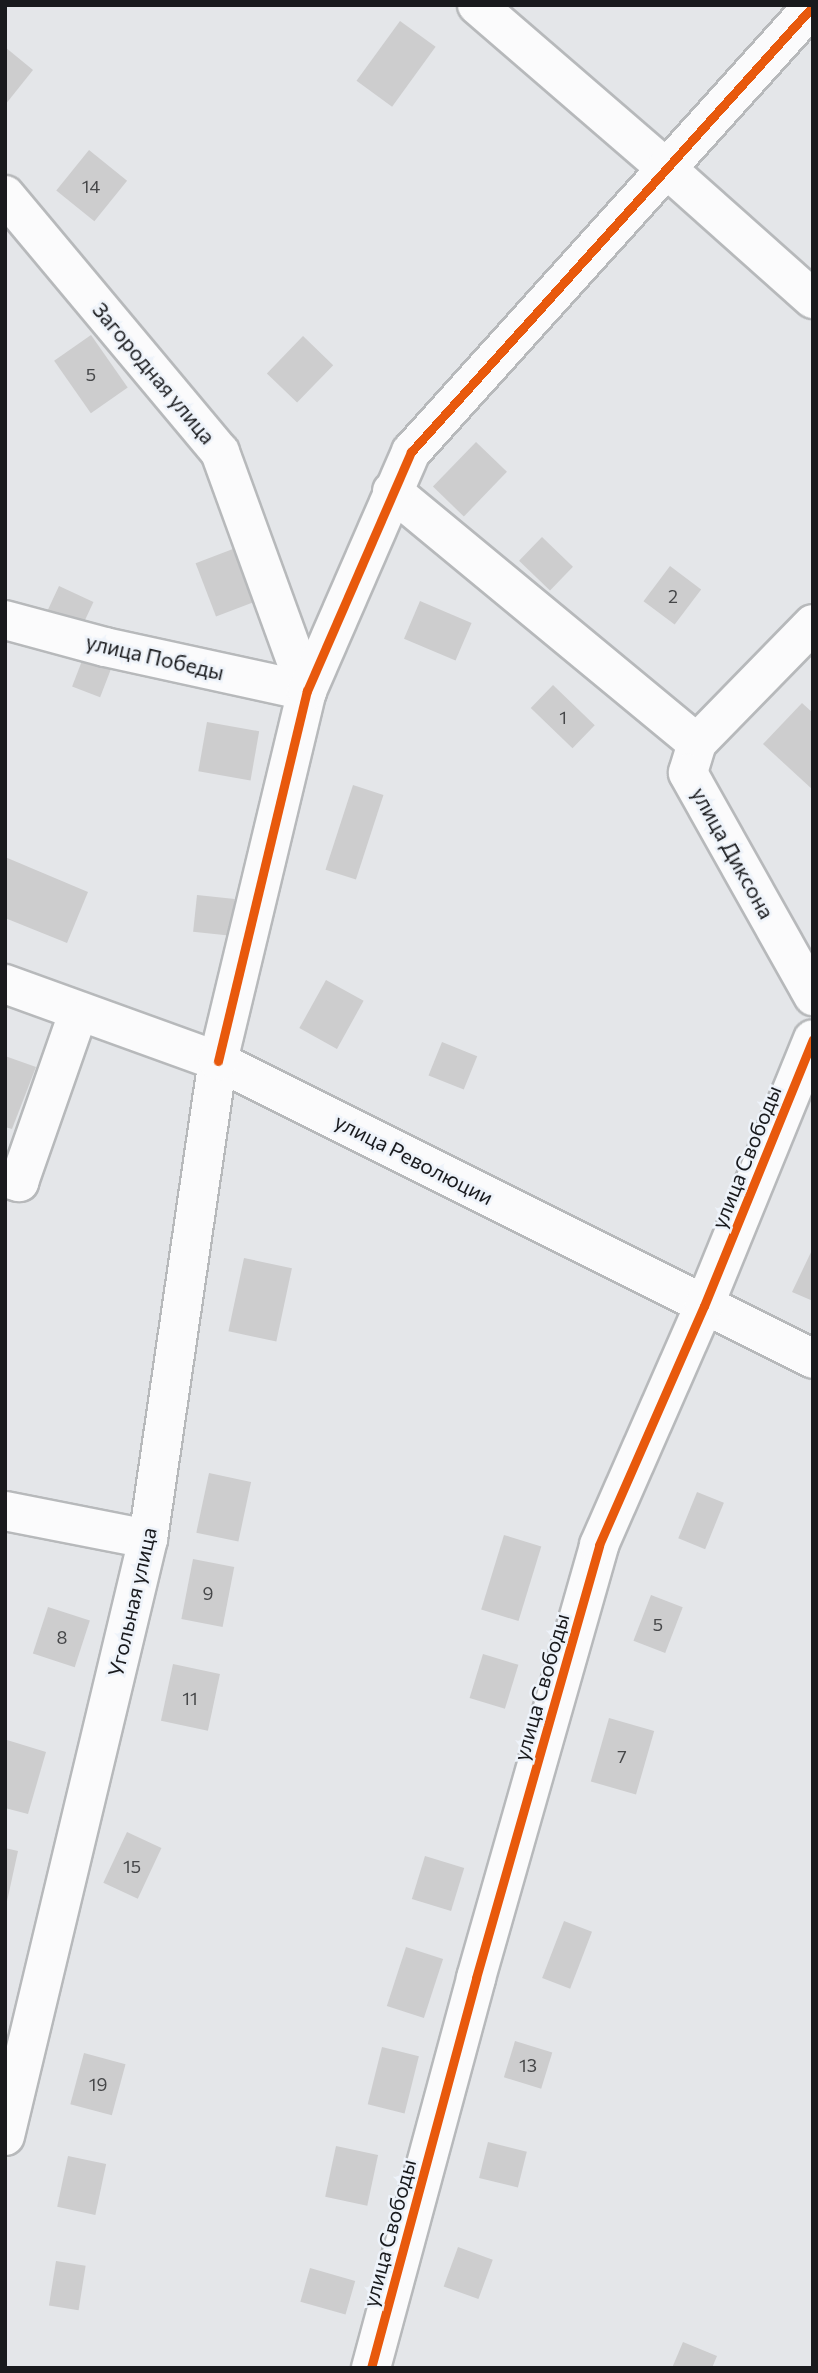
<!DOCTYPE html>
<html>
<head>
<meta charset="utf-8">
<style>
	body { margin:0 }
	#map { position:relative; width:818px; height:2373px; overflow:hidden; background:#e4e6e9; font-family:Commissioner,sans-serif }
	div>[style] { position:absolute }
	.building>* { inset:0; background:#cdcdce; transform-origin:0 0 }
	.roads { filter:drop-shadow(2px 0 #b7b9bb) drop-shadow(-2px 0 #b7b9bb) drop-shadow(0 2px #b7b9bb) drop-shadow(0 -2px #b7b9bb) }
	.minor>* { height:38px; margin:-19px; padding:0 19px; transform-origin:19px; border-radius:19px; background:#fbfbfc }
	.cycleway>* { height:9px; margin:-4.5px; padding:0 4.5px; transform-origin:4.5px; border-radius:4.5px; background:#e8590c }
	span { translate:-50% -50%; white-space:nowrap; text-align:center; line-height:1.15; -webkit-text-stroke:5px #eef3fa; paint-order:stroke }
	.number-label { font-size:18px; color:#464749 }
	.number-label span { -webkit-text-stroke-width:0 }
	.street-label { font-size:21px; color:#191a1d }
	.frame { position:absolute; inset:0; border:7px solid #191a1d; pointer-events:none }
</style>
</head>
<body>
<div id="map">
	<div class="building">
		<div style="left:400px;top:21px;width:44px;height:74px;rotate:36deg"></div>
		<div style="clip-path:polygon(5px 47px,33px 70px,5px 105px)"></div>
		<div style="left:89px;top:150px;width:49px;height:52px;rotate:39deg"></div>
		<div style="left:91px;top:335px;width:64px;height:45px;rotate:55deg"></div>
		<div style="left:303px;top:336px;width:42px;height:52px;rotate:44deg"></div>
		<div style="left:476px;top:442px;width:43px;height:62px;rotate:44deg"></div>
		<div style="left:542px;top:537px;width:43px;height:33px;rotate:44deg"></div>
		<div style="left:246px;top:544px;width:57px;height:54px;rotate:69deg"></div>
		<div style="left:670px;top:566px;width:39px;height:44px;rotate:37deg"></div>
		<div style="left:59px;top:586px;width:38px;height:32px;rotate:25deg"></div>
		<div style="left:420px;top:601px;width:56px;height:41px;rotate:23deg"></div>
		<div style="left:85px;top:653px;width:30px;height:36px;rotate:21deg"></div>
		<div style="left:553px;top:685px;width:58px;height:32px;rotate:44deg"></div>
		<div style="clip-path:polygon(802px 703px,813px 713px,813px 790px,763px 744px)"></div>
		<div style="left:207px;top:722px;width:53px;height:50px;rotate:10deg"></div>
		<div style="left:353px;top:785px;width:32px;height:89px;rotate:18deg"></div>
		<div style="clip-path:polygon(5px 857px,88px 892px,67px 943px,5px 918px)"></div>
		<div style="left:197px;top:895px;width:38px;height:37px;rotate:6deg"></div>
		<div style="left:326px;top:980px;width:43px;height:55px;rotate:29deg"></div>
		<div style="left:442px;top:1042px;width:38px;height:36px;rotate:22deg"></div>
		<div style="clip-path:polygon(5px 1056px,36px 1067px,12px 1129px,5px 1127px)"></div>
		<div style="clip-path:polygon(813px 1248px,813px 1301px,792px 1292px)"></div>
		<div style="left:244px;top:1258px;width:49px;height:75px;rotate:12deg"></div>
		<div style="left:209px;top:1473px;width:43px;height:61px;rotate:12deg"></div>
		<div style="left:697px;top:1492px;width:29px;height:50px;rotate:22deg"></div>
		<div style="left:504px;top:1535px;width:39px;height:78px;rotate:17deg"></div>
		<div style="left:193px;top:1559px;width:42px;height:61px;rotate:11deg"></div>
		<div style="left:651px;top:1595px;width:34px;height:49px;rotate:21deg"></div>
		<div style="left:48px;top:1607px;width:44px;height:49px;rotate:18deg"></div>
		<div style="left:483px;top:1654px;width:37px;height:46px;rotate:17deg"></div>
		<div style="left:173px;top:1664px;width:48px;height:58px;rotate:12deg"></div>
		<div style="left:609px;top:1718px;width:47px;height:66px;rotate:16deg"></div>
		<div style="clip-path:polygon(7px 1740px,46px 1752px,28px 1814px,5px 1808px)"></div>
		<div style="left:127px;top:1832px;width:38px;height:56px;rotate:25deg"></div>
		<div style="clip-path:polygon(5px 1848px,18px 1851px,6px 1906px,5px 1906px)"></div>
		<div style="left:425px;top:1856px;width:41px;height:45px;rotate:17deg"></div>
		<div style="left:564px;top:1921px;width:30px;height:61px;rotate:21deg"></div>
		<div style="left:406px;top:1947px;width:39px;height:62px;rotate:18deg"></div>
		<div style="left:515px;top:2041px;width:39px;height:38px;rotate:17deg"></div>
		<div style="left:382px;top:2047px;width:38px;height:59px;rotate:14deg"></div>
		<div style="left:84px;top:2053px;width:43px;height:53px;rotate:15deg"></div>
		<div style="left:488px;top:2142px;width:40px;height:37px;rotate:14deg"></div>
		<div style="left:336px;top:2146px;width:43px;height:52px;rotate:12deg"></div>
		<div style="left:68px;top:2156px;width:39px;height:52px;rotate:12deg"></div>
		<div style="left:458px;top:2247px;width:37px;height:42px;rotate:20deg"></div>
		<div style="left:56px;top:2261px;width:30px;height:45px;rotate:9deg"></div>
		<div style="left:310px;top:2268px;width:47px;height:35px;rotate:16deg"></div>
		<div style="clip-path:polygon(683px 2342px,717px 2356px,712px 2368px,672px 2368px)"></div>
	</div>
	<div class="roads">
		<div class="minor">
			<div style="left:477px;top:5px;width:250px;rotate:40.8deg"></div>
			<div style="left:666px;top:168px;width:197px;rotate:41.7deg"></div>
			<div style="left:5px;top:195px;width:335px;rotate:50.1deg"></div>
			<div style="left:220px;top:452px;width:254px;rotate:70deg"></div>
			<div style="left:392px;top:491px;width:396px;rotate:39.6deg"></div>
			<div style="left:5px;top:620px;width:104px;rotate:15.1deg"></div>
			<div style="left:105px;top:647px;width:207px;rotate:12.3deg"></div>
			<div style="left:813px;top:624px;width:166px;rotate:134.3deg"></div>
			<div style="left:697px;top:743px;width:31px;rotate:107deg"></div>
			<div style="left:688px;top:773px;width:256px;rotate:60.7deg"></div>
			<div style="left:5px;top:984px;width:226px;rotate:19.9deg"></div>
			<div style="left:218px;top:1061px;width:665px;rotate:26.6deg"></div>
			<div style="left:5px;top:1178px;width:15px;rotate:16deg"></div>
			<div style="left:19px;top:1182px;width:170px;rotate:-70.7deg"></div>
			<div style="left:5px;top:1511px;width:146px;rotate:11.1deg"></div>
			<div style="left:5px;top:2136px;width:614px;rotate:-76.53deg"></div>
			<div style="left:148px;top:1539px;width:483px;rotate:-81.7deg"></div>
			<div style="left:218px;top:1061px;width:381px;rotate:-76.5deg"></div>
			<div style="left:307px;top:691px;width:261px;rotate:-66.5deg"></div>
			<div style="left:411px;top:452px;width:600px;rotate:-47.97deg"></div>
			<div style="left:371px;top:2368px;width:404px;rotate:-74.9deg"></div>
			<div style="left:476px;top:1978px;width:450px;rotate:-74.1deg"></div>
			<div style="left:599px;top:1545px;width:261px;rotate:-66.3deg"></div>
			<div style="left:704px;top:1306px;width:288px;rotate:-67.8deg"></div>
		</div>
	</div>
	<div class="cycleway">
		<div style="left:218px;top:1061px;width:381px;rotate:-76.5deg"></div>
		<div style="left:307px;top:691px;width:261px;rotate:-66.5deg"></div>
		<div style="left:411px;top:452px;width:600px;rotate:-47.97deg"></div>
		<div style="left:371px;top:2368px;width:404px;rotate:-74.9deg"></div>
		<div style="left:476px;top:1978px;width:450px;rotate:-74.1deg"></div>
		<div style="left:599px;top:1545px;width:261px;rotate:-66.3deg"></div>
		<div style="left:704px;top:1306px;width:288px;rotate:-67.8deg"></div>
	</div>
	<div class="number-label">
		<span style="left:91px;top:186px">14</span>
		<span style="left:91px;top:374px">5</span>
		<span style="left:673px;top:596px">2</span>
		<span style="left:563px;top:717px">1</span>
		<span style="left:208px;top:1593px">9</span>
		<span style="left:658px;top:1624px">5</span>
		<span style="left:62px;top:1637px">8</span>
		<span style="left:190px;top:1698px">11</span>
		<span style="left:622px;top:1756px">7</span>
		<span style="left:132px;top:1866px">15</span>
		<span style="left:528px;top:2065px">13</span>
		<span style="left:98px;top:2084px">19</span>
	</div>
	<div class="street-label">
		<span style="left:154px;top:373px;rotate:50deg">Загородная улица</span>
		<span style="left:155px;top:657px;rotate:13deg">улица Победы</span>
		<span style="left:733px;top:853px;rotate:61deg">улица Диксона</span>
		<span style="left:746px;top:1157px;rotate:-68deg">улица Свободы</span>
		<span style="left:414px;top:1159px;rotate:27deg">улица Революции</span>
		<span style="left:132px;top:1602px;rotate:-77deg">Угольная улица</span>
		<span style="left:541px;top:1687px;rotate:-74deg">улица Свободы</span>
		<span style="left:389px;top:2233px;rotate:-75deg">улица Свободы</span>
	</div>
	<div class="frame"></div>
</div>
</body>
</html>
